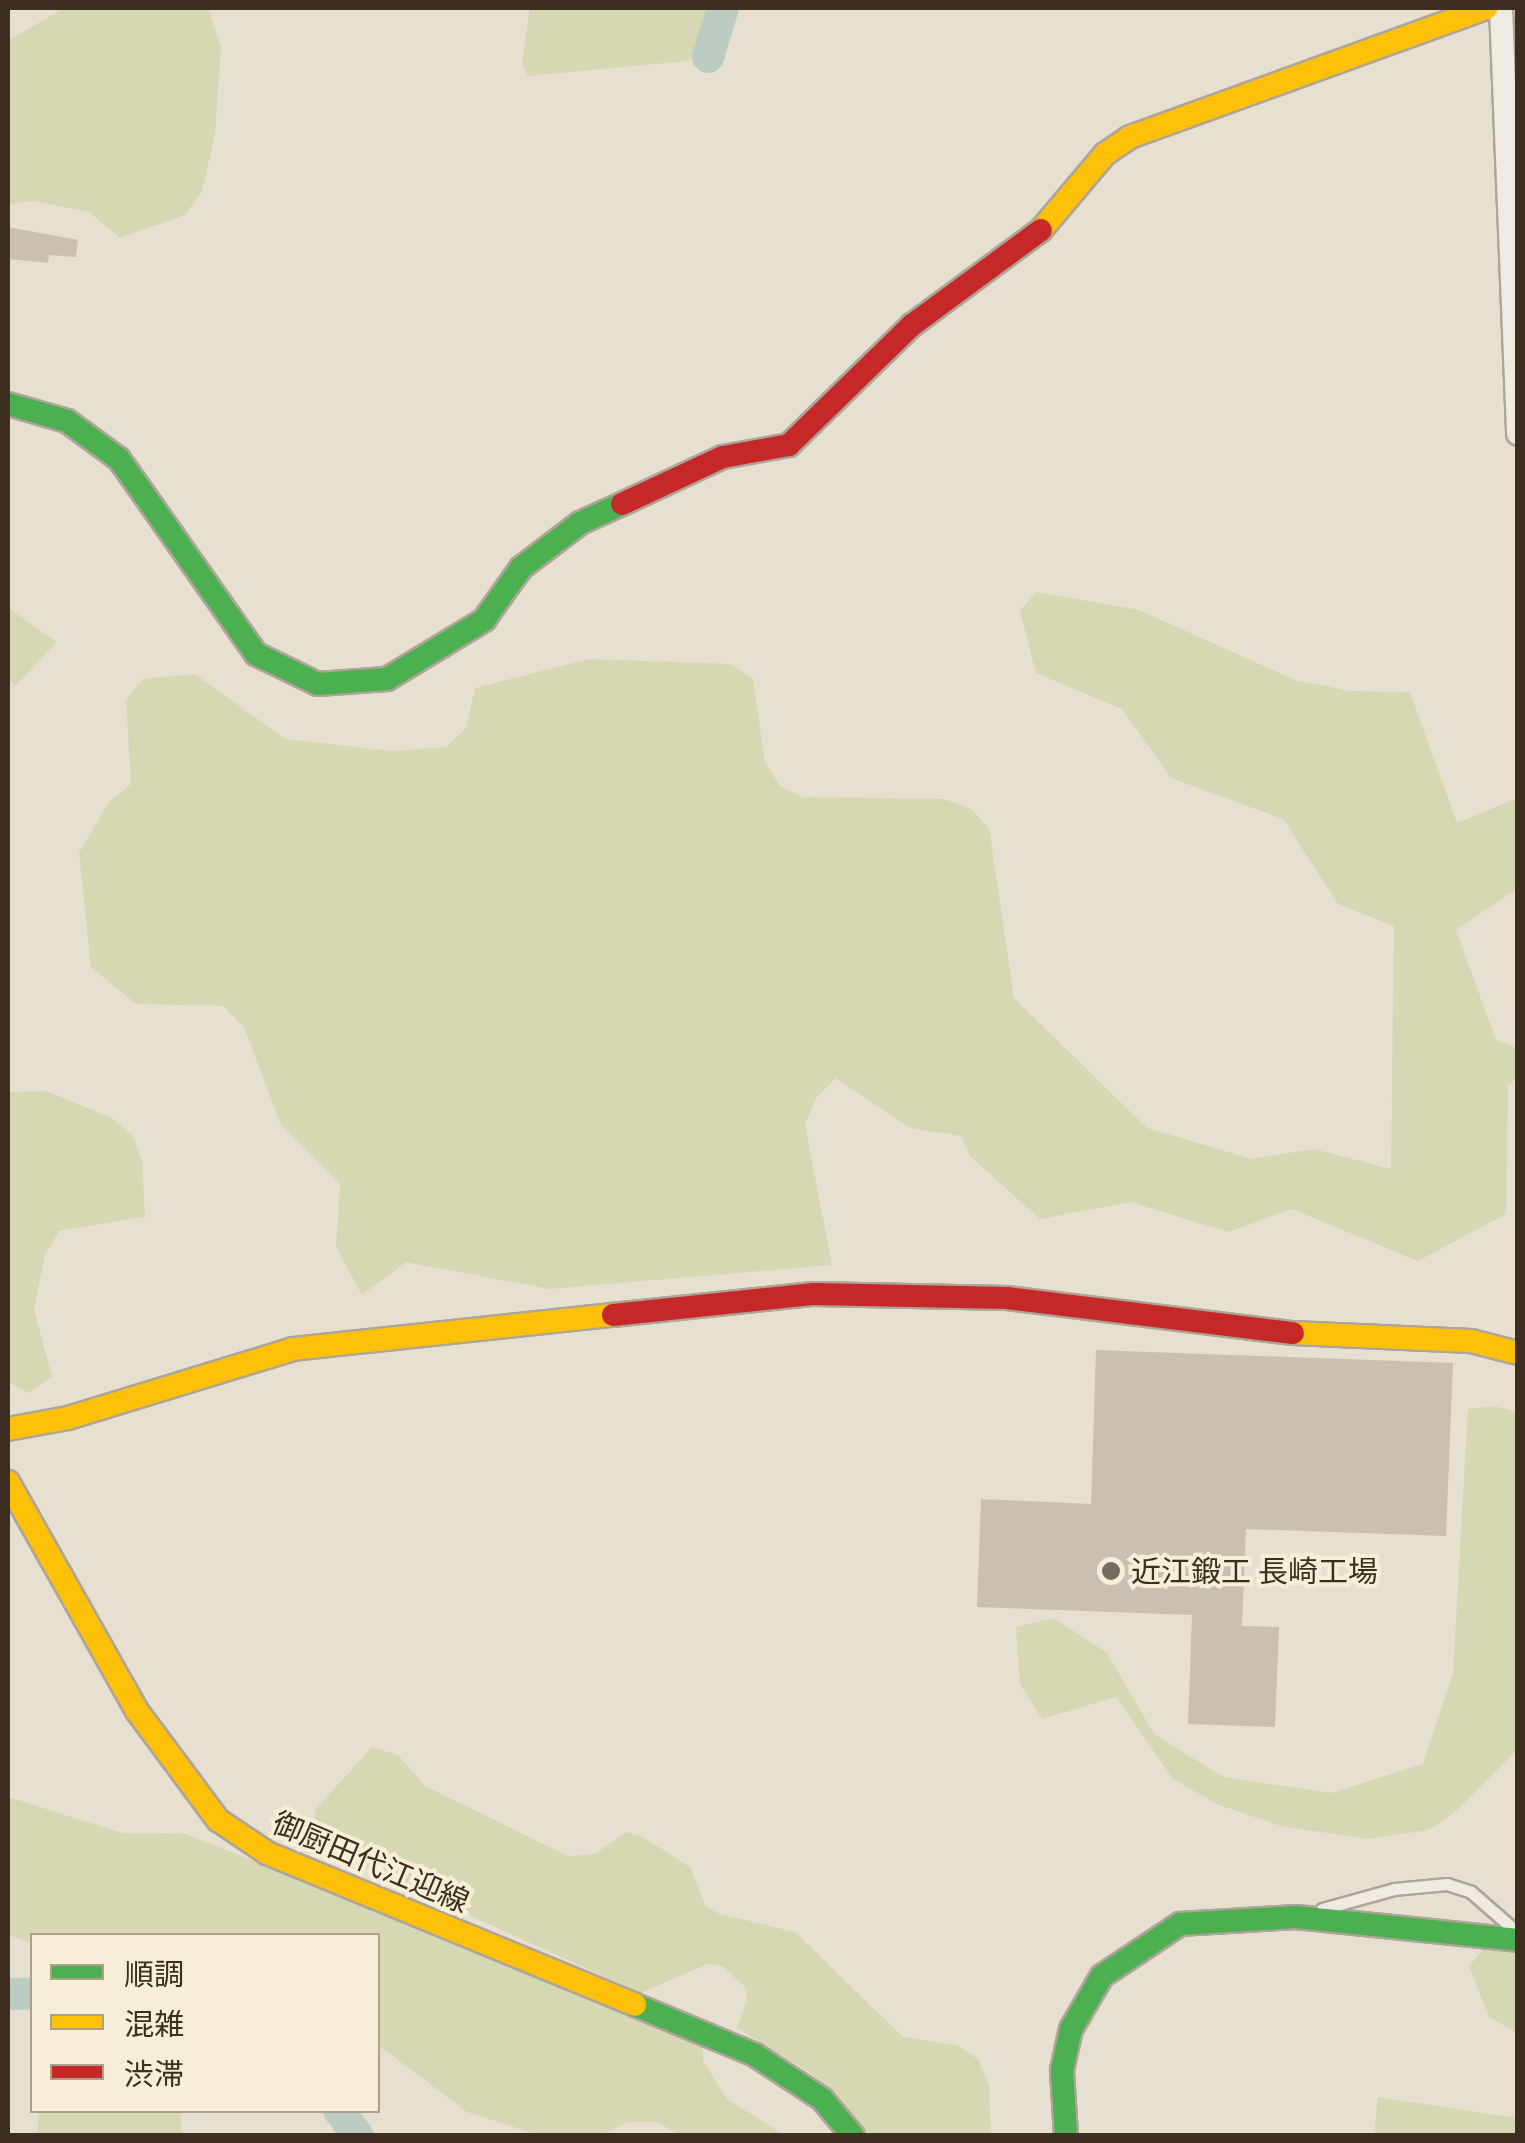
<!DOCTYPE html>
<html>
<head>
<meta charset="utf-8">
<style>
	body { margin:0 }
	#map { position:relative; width:1525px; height:2143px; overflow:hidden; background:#e7e0d1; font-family:"IBM Plex Serif","Noto Sans JP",serif }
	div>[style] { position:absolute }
	.green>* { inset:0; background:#d6d7b3; transform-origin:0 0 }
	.river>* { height:32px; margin:-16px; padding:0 16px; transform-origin:16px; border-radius:16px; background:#bcccc2 }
	.building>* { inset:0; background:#cbbfb2 }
	.roads { filter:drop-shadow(2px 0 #ada599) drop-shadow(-2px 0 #ada599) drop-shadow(0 2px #ada599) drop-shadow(0 -2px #ada599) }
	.lane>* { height:11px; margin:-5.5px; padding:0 5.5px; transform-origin:5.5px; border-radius:5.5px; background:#efebe3 }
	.street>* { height:22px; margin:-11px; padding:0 11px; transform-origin:11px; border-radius:11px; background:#efebe3 }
	.fast>* { height:22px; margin:-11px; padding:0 11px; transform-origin:11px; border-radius:11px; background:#4caf50 }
	.slow>* { height:22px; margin:-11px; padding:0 11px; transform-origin:11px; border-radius:11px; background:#ffc107 }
	.jam>* { height:22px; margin:-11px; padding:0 11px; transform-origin:11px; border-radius:11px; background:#c62828 }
	.dots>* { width:28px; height:28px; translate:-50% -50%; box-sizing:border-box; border:5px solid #f7eed8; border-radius:50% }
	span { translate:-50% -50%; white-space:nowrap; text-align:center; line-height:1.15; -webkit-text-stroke:8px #f7eed8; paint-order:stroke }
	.poi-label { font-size:30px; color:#3d2e20 }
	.left { translate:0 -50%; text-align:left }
	.street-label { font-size:30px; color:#3d2e20 }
	.frame { position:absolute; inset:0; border:10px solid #3d2e20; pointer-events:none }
	.legend { position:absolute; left:30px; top:1933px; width:350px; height:180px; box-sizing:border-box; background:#f7eed8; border:2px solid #ada18e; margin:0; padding:12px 18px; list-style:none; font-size:30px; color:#3d2e20 }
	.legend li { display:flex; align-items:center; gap:20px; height:50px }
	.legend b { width:50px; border:2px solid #ada18e }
</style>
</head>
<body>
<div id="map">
	<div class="green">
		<div style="clip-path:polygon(64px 8px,209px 10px,221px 48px,215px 134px,202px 191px,185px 215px,120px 238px,89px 212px,34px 201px,8px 204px,8px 41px)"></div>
		<div style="clip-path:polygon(530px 8px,709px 8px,699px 51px,687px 61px,528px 76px,522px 63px)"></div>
		<div style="clip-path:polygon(1036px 592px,1139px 610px,1295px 680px,1350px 691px,1410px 692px,1457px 823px,1517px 798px,1517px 889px,1456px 930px,1496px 1040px,1517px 1048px,1517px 1078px,1508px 1085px,1506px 1214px,1418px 1261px,1292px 1209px,1228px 1232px,1131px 1202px,1040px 1219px,970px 1156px,961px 1136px,910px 1128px,836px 1078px,816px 1098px,805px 1125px,832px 1265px,549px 1289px,406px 1262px,362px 1295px,336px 1247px,340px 1184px,281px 1125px,244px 1027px,223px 1006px,136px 1004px,91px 967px,79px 853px,108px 803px,131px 784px,126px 700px,143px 679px,195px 674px,285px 739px,392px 751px,446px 747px,466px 728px,475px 688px,589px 659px,731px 664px,753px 679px,765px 762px,780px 786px,803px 797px,943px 799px,970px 808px,989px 828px,1014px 998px,1147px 1128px,1252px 1159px,1314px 1149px,1391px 1169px,1394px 926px,1338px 904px,1283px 819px,1171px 778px,1122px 709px,1036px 673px,1020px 611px)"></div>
		<div style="clip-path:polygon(8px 608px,57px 642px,16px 685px,8px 680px)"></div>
		<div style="clip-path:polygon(46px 1091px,112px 1118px,134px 1137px,142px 1162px,145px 1217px,59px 1231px,45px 1255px,34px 1309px,52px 1377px,28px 1393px,8px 1382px,8px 1092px)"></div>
		<div style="clip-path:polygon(1494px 1406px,1517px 1412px,1517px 1750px,1456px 1811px,1429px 1830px,1367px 1839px,1281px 1826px,1219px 1805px,1173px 1779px,1116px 1697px,1042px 1719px,1020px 1684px,1016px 1627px,1054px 1618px,1107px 1653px,1154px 1734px,1223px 1777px,1331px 1793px,1423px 1764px,1453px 1674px,1468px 1409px)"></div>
		<div style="clip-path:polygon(372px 1747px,398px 1755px,425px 1786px,568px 1856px,595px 1854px,626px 1832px,640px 1835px,691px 1868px,705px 1905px,717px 1913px,795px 1932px,903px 2037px,957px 2045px,979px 2060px,989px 2085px,991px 2135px,869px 2135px,812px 2074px,737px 2028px,747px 2000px,745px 1987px,722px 1966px,708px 1964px,640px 1993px,331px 1852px,315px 1838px,315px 1810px)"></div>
		<div style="clip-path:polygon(8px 1797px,122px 1833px,186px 1834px,702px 2040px,703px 2061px,727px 2099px,784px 2135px,680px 2135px,657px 2122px,628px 2122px,602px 2135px,539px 2135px,467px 2112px,378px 2045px,378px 1936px,32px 1936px,32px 1943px,8px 1935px)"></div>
		<div style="clip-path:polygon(1517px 1926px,1517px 2033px,1489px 2017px,1469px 1966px,1490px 1942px)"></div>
		<div style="clip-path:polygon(1378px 2097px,1517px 2118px,1517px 2135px,1374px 2135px)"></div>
		<div style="left:38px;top:2110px;width:143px;height:25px"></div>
	</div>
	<div class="river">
		<div style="left:708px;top:57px;width:51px;rotate:-73deg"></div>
		<div style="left:8px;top:1994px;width:24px;rotate:-2deg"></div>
		<div style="left:339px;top:2110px;width:32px;rotate:54deg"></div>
	</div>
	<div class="building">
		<div style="clip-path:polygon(8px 227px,78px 240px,76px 257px,49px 255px,48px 263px,8px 259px)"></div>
		<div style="clip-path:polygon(1096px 1350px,1453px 1363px,1446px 1536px,1246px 1529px,1242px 1626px,1279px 1627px,1275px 1727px,1188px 1724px,1192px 1615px,977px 1607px,981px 1499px,1091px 1504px)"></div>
	</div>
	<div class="roads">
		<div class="lane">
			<div style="left:1322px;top:1909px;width:75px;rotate:-15.5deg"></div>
			<div style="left:1394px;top:1889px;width:53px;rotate:-5.4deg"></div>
			<div style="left:1447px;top:1884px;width:25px;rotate:18deg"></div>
			<div style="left:1471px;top:1892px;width:62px;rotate:41.1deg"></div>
		</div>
		<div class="street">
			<div style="left:1501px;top:8px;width:426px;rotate:87.7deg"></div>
		</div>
		<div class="fast">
			<div style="left:8px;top:404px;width:61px;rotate:16.1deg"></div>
			<div style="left:67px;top:421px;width:64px;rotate:36.2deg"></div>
			<div style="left:119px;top:459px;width:238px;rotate:54.9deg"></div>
			<div style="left:256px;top:654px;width:69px;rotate:25.8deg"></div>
			<div style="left:318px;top:684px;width:69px;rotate:-4.1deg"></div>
			<div style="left:387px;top:679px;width:114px;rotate:-31.3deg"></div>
			<div style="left:484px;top:620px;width:64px;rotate:-54.6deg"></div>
			<div style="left:521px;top:568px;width:74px;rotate:-37.3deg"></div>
			<div style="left:580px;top:523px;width:46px;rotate:-24.3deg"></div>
			<div style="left:635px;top:2005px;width:130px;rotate:22.6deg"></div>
			<div style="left:755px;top:2055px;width:80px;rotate:33.3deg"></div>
			<div style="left:822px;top:2099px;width:48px;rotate:50deg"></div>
			<div style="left:1066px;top:2136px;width:66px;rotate:-93.5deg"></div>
			<div style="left:1062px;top:2070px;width:42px;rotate:-77.6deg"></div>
			<div style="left:1071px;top:2029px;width:61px;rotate:-59.7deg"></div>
			<div style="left:1102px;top:1976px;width:94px;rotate:-33.7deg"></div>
			<div style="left:1180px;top:1924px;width:116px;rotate:-3.5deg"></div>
			<div style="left:1296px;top:1917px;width:223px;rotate:5.9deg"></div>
		</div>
		<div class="slow">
			<div style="left:1041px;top:230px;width:99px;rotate:-49.9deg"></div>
			<div style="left:1105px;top:154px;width:30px;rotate:-34deg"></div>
			<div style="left:1130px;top:137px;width:379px;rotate:-19.9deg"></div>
			<div style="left:1293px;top:1333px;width:178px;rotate:2.6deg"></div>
			<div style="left:1471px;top:1341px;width:49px;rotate:14.3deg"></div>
			<div style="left:8px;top:1429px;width:61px;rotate:-10.4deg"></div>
			<div style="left:68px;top:1418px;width:235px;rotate:-17deg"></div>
			<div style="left:293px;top:1349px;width:322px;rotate:-6.1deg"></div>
			<div style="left:8px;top:1482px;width:263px;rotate:60.6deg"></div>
			<div style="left:137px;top:1711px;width:136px;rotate:53.4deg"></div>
			<div style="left:218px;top:1820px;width:59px;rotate:34deg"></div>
			<div style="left:267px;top:1853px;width:398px;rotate:22.4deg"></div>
		</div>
		<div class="jam">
			<div style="left:622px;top:504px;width:111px;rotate:-25deg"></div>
			<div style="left:723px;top:457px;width:67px;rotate:-10.3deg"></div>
			<div style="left:789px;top:445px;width:172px;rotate:-44.3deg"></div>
			<div style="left:912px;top:325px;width:160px;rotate:-36.4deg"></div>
			<div style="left:613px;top:1315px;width:202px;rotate:-6deg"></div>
			<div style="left:814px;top:1294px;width:193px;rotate:1.2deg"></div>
			<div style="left:1007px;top:1298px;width:288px;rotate:7deg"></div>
		</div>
	</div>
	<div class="dots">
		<div style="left:1111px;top:1571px;background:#786c5e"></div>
	</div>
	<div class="poi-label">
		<span class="left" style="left:1131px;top:1571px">近江鍛工 長崎工場</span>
	</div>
	<div class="street-label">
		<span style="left:371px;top:1862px;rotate:23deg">御厨田代江迎線</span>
	</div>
	<div class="frame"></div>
	<ul class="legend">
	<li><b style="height:12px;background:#4caf50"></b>順調</li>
	<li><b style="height:12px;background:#ffc107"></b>混雑</li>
	<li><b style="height:12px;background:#c62828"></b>渋滞</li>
	</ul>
</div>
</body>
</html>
